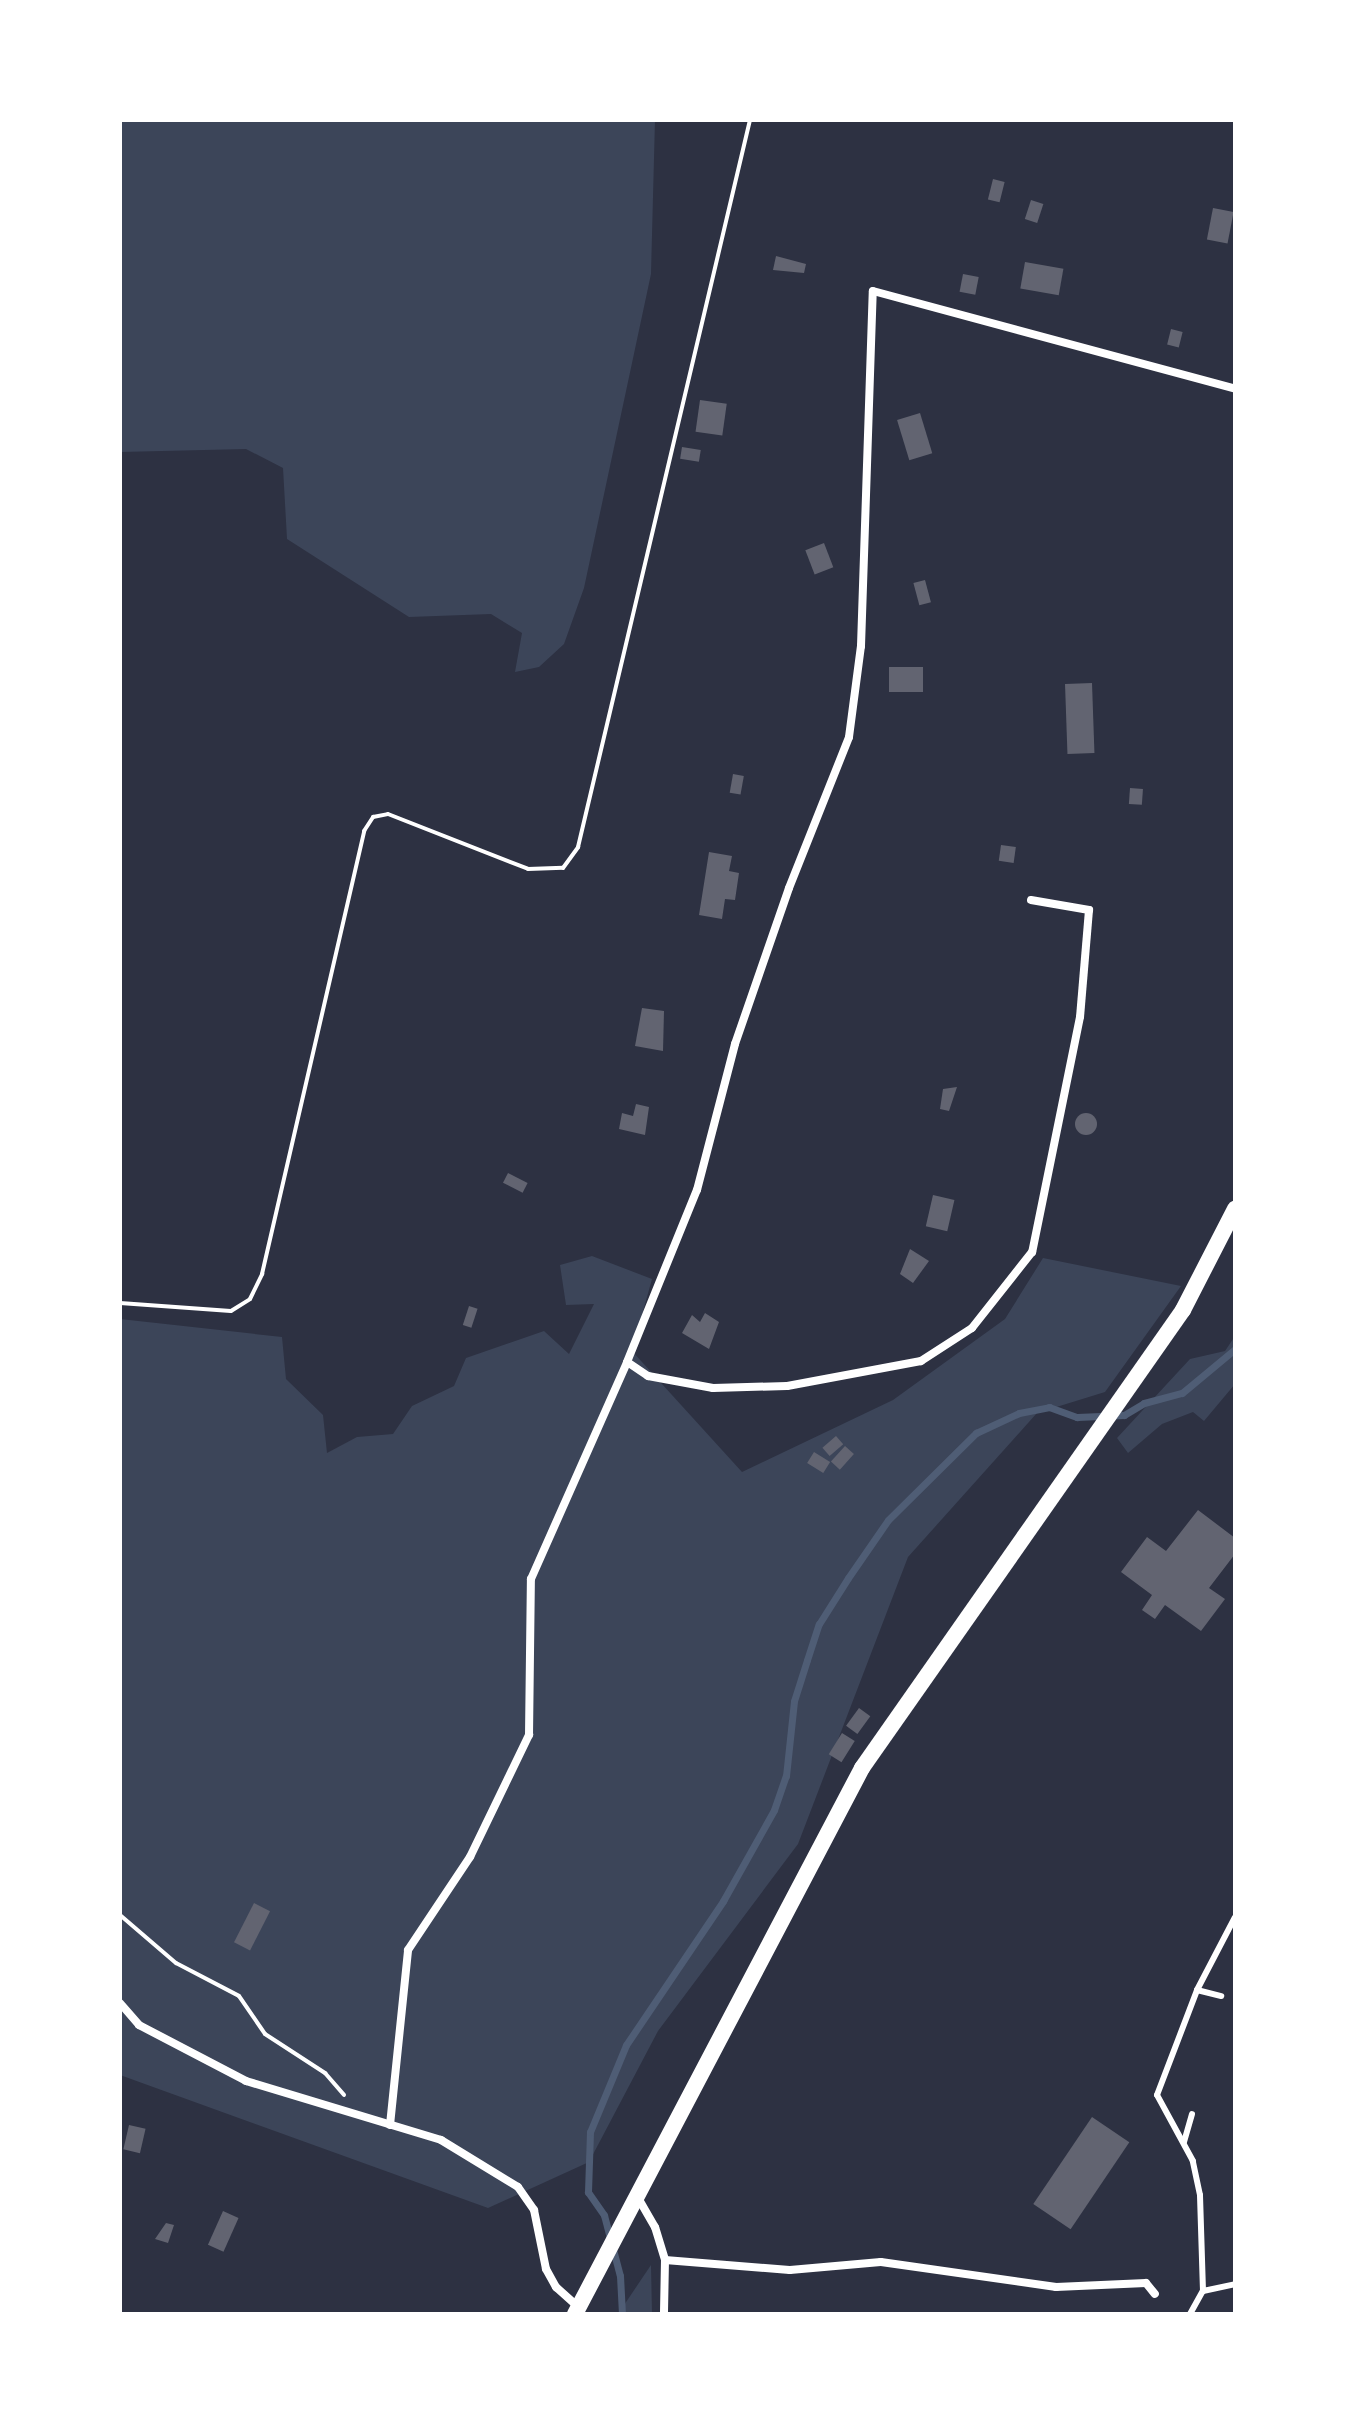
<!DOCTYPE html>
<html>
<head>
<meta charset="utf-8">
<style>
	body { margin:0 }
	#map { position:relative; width:1355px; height:2434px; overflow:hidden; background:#2d3142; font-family:Raleway,sans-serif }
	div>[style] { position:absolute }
	.green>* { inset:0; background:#3c4559 }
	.stream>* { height:7px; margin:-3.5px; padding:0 3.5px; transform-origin:3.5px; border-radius:3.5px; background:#4f5d75 }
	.building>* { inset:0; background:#626471; transform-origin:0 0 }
	.round { border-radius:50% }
	.path>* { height:4px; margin:-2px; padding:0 2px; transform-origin:2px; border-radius:2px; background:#fff }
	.service>* { height:6px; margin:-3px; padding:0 3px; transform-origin:3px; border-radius:3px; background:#fff }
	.minor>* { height:8px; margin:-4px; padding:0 4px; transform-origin:4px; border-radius:4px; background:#fff }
	.secondary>* { height:16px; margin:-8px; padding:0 8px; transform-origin:8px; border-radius:8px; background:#fff }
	span { translate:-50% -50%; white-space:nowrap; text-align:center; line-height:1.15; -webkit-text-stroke:8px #fff; paint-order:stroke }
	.frame { position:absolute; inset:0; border:122px solid #fff; pointer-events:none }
</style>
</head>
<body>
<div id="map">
	<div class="green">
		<div style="clip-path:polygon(120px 120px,655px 120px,651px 274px,584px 588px,564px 644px,539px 667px,515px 672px,522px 633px,491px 614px,409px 617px,287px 539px,283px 468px,246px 449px,120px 452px)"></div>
		<div style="clip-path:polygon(592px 1256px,652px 1279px,632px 1351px,742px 1472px,893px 1400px,1005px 1319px,1043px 1258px,1181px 1286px,1105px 1392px,1037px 1413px,908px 1557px,798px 1844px,658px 2031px,589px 2162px,488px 2208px,120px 2075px,120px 1319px,282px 1337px,286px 1379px,323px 1415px,327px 1453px,357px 1437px,393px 1434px,412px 1406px,454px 1386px,466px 1358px,544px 1331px,569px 1354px,594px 1304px,566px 1305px,560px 1265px)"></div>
		<div style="clip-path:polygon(1235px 1336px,1235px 1384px,1204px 1421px,1193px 1412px,1162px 1424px,1128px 1453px,1117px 1438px,1190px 1359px,1225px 1351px)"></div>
		<div style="clip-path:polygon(651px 2265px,652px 2314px,618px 2314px)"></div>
	</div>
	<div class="stream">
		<div style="left:622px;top:2314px;width:38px;rotate:-93deg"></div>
		<div style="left:620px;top:2276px;width:63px;rotate:-104.7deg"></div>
		<div style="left:604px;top:2215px;width:28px;rotate:-125deg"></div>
		<div style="left:588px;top:2192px;width:60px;rotate:-88.1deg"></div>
		<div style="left:590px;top:2132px;width:94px;rotate:-67.5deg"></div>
		<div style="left:626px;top:2045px;width:174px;rotate:-56deg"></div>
		<div style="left:723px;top:1901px;width:104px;rotate:-60.7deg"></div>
		<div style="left:774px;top:1810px;width:36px;rotate:-71deg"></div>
		<div style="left:786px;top:1776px;width:75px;rotate:-83.9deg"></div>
		<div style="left:794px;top:1701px;width:43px;rotate:-72.4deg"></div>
		<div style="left:807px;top:1660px;width:38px;rotate:-72deg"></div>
		<div style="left:819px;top:1624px;width:54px;rotate:-57.8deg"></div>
		<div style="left:848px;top:1578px;width:70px;rotate:-55.4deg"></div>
		<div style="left:888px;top:1520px;width:124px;rotate:-44.7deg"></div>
		<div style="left:976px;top:1433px;width:47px;rotate:-24.9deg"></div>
		<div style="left:1019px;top:1413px;width:31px;rotate:-11deg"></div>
		<div style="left:1049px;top:1407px;width:30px;rotate:20deg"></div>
		<div style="left:1077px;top:1417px;width:47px;rotate:-2.4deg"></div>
		<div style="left:1124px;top:1415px;width:23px;rotate:-31deg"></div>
		<div style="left:1144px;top:1403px;width:39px;rotate:-15deg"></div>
		<div style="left:1182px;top:1393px;width:69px;rotate:-39.7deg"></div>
	</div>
	<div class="building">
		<div style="left:993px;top:179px;width:12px;height:21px;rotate:14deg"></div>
		<div style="left:1031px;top:200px;width:13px;height:20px;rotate:18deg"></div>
		<div style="left:1213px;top:208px;width:21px;height:32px;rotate:11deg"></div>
		<div style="clip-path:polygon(776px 256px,806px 264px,804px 273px,773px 270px)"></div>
		<div style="left:1025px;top:262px;width:39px;height:27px;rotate:10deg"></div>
		<div style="left:963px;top:274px;width:16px;height:18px;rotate:11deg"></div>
		<div style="left:1171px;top:329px;width:12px;height:16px;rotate:14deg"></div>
		<div style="left:700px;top:400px;width:27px;height:32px;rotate:8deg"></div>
		<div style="left:920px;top:413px;width:42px;height:24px;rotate:73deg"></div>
		<div style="left:682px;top:447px;width:19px;height:12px;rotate:9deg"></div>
		<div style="left:824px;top:543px;width:26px;height:20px;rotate:69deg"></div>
		<div style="left:925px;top:580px;width:23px;height:12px;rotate:75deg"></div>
		<div style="left:889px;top:667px;width:34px;height:25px"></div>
		<div style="left:1092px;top:683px;width:70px;height:27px;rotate:88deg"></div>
		<div style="left:733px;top:774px;width:11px;height:19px;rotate:10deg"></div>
		<div style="left:1130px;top:788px;width:13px;height:16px;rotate:4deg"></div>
		<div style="left:1001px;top:845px;width:15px;height:16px;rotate:8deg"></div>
		<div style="clip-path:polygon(709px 852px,732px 856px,729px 871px,739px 873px,735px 900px,725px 899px,722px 919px,699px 915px)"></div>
		<div style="clip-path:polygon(642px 1008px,664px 1011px,663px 1051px,635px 1046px)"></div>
		<div style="clip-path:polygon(957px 1087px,949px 1111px,940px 1109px,943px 1089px)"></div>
		<div style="clip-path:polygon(636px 1104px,649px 1107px,645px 1135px,619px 1129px,622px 1113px,633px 1116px)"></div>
		<div class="round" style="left:1075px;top:1113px;width:22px;height:22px"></div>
		<div style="left:508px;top:1173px;width:22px;height:11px;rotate:27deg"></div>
		<div style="left:933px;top:1195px;width:22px;height:32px;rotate:13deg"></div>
		<div style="clip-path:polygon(910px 1249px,929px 1261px,913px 1283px,900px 1274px)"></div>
		<div style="left:469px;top:1306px;width:9px;height:20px;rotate:18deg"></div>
		<div style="clip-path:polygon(705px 1313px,719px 1322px,709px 1349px,682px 1333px,692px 1315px,700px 1322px)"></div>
		<div style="left:836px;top:1436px;width:11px;height:18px;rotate:49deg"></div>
		<div style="left:845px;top:1446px;width:12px;height:21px;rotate:42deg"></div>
		<div style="left:814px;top:1452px;width:19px;height:13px;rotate:32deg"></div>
		<div style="clip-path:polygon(1198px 1510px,1235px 1538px,1235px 1554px,1209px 1588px,1225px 1599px,1201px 1631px,1165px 1605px,1155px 1619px,1142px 1610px,1152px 1595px,1121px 1572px,1147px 1537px,1166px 1551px)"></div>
		<div style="left:859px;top:1708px;width:14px;height:22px;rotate:36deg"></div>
		<div style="left:842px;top:1733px;width:15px;height:25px;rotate:32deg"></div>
		<div style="left:254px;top:1903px;width:18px;height:44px;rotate:27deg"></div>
		<div style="left:1092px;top:2117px;width:45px;height:105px;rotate:34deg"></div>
		<div style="left:129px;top:2125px;width:17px;height:25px;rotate:13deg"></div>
		<div style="left:223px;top:2211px;width:17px;height:37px;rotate:24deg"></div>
		<div style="clip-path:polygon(166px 2223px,174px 2225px,168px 2243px,155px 2239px)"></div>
	</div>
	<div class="path">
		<div style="left:120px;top:1303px;width:111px;rotate:4.1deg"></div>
		<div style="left:231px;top:1311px;width:22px;rotate:-32deg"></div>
		<div style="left:250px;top:1299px;width:28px;rotate:-64deg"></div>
		<div style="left:262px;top:1274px;width:455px;rotate:-77deg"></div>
		<div style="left:364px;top:831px;width:17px;rotate:-57deg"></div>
		<div style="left:373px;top:817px;width:15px;rotate:-11deg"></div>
		<div style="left:388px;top:814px;width:150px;rotate:21.4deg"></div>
		<div style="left:528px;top:869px;width:35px;rotate:-2deg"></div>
		<div style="left:563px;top:868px;width:26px;rotate:-54deg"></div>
		<div style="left:578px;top:847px;width:747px;rotate:-76.69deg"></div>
		<div style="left:120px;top:1915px;width:74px;rotate:40.6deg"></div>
		<div style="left:176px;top:1963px;width:71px;rotate:27.6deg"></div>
		<div style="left:239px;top:1996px;width:46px;rotate:55.6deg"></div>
		<div style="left:265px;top:2034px;width:72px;rotate:33deg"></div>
		<div style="left:325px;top:2073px;width:29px;rotate:49deg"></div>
	</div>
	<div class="service">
		<div style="left:1197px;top:1990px;width:82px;rotate:-62.5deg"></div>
		<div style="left:1184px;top:2142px;width:29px;rotate:-74deg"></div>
		<div style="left:1203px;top:2291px;width:33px;rotate:-12deg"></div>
		<div style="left:1190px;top:2314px;width:26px;rotate:-61deg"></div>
		<div style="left:1203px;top:2291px;width:96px;rotate:-91.8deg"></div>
		<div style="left:1200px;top:2195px;width:35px;rotate:-102deg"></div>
		<div style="left:1193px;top:2161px;width:75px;rotate:-118.6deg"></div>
		<div style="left:1157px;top:2095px;width:112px;rotate:-69.1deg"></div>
		<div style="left:1197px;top:1990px;width:25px;rotate:14deg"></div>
	</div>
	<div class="minor">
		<div style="left:1031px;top:900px;width:59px;rotate:9.8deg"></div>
		<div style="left:1089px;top:910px;width:107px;rotate:94.8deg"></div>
		<div style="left:1080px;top:1017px;width:240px;rotate:101.5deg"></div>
		<div style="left:1032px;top:1252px;width:97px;rotate:128.3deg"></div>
		<div style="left:972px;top:1328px;width:61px;rotate:147.1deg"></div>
		<div style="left:921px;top:1361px;width:136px;rotate:169.4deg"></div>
		<div style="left:787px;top:1386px;width:74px;rotate:178.5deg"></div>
		<div style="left:713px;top:1388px;width:66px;rotate:-169.5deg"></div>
		<div style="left:648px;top:1376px;width:25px;rotate:-146deg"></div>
		<div style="left:627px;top:1362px;width:186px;rotate:-67.9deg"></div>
		<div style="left:697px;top:1190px;width:151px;rotate:-75.4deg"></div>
		<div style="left:735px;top:1044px;width:165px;rotate:-70.9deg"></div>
		<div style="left:789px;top:888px;width:162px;rotate:-68.3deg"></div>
		<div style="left:849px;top:737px;width:92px;rotate:-82.5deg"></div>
		<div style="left:861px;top:646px;width:355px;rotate:-88.1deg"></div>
		<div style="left:873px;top:291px;width:375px;rotate:15.1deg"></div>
		<div style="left:120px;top:2003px;width:29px;rotate:49deg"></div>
		<div style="left:139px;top:2025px;width:121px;rotate:27.6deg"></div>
		<div style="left:246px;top:2081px;width:204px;rotate:16.8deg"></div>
		<div style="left:441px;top:2140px;width:90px;rotate:31.4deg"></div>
		<div style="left:518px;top:2187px;width:28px;rotate:55deg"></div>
		<div style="left:534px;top:2210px;width:60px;rotate:78.5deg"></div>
		<div style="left:546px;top:2269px;width:21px;rotate:61deg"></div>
		<div style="left:556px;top:2287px;width:30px;rotate:42deg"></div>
		<div style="left:390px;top:2125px;width:176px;rotate:-84.1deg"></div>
		<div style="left:408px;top:1950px;width:112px;rotate:-56.3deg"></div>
		<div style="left:470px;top:1857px;width:136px;rotate:-64.2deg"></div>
		<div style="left:529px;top:1735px;width:156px;rotate:-89.3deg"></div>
		<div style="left:531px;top:1579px;width:237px;rotate:-66.1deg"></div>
		<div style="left:637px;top:2196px;width:36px;rotate:60deg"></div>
		<div style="left:655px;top:2227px;width:34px;rotate:73deg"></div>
		<div style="left:665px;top:2260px;width:54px;rotate:91.1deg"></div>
		<div style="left:665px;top:2260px;width:125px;rotate:4.6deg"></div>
		<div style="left:790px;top:2270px;width:91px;rotate:-5deg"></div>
		<div style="left:881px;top:2262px;width:177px;rotate:8.1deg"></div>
		<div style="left:1056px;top:2287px;width:90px;rotate:-2.5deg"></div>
		<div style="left:1146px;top:2283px;width:14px;rotate:51deg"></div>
	</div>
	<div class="secondary">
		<div style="left:575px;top:2314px;width:617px;rotate:-62.27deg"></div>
		<div style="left:862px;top:1768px;width:559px;rotate:-54.97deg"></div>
		<div style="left:1183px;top:1310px;width:114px;rotate:-62.8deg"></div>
	</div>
	<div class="frame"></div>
</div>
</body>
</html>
